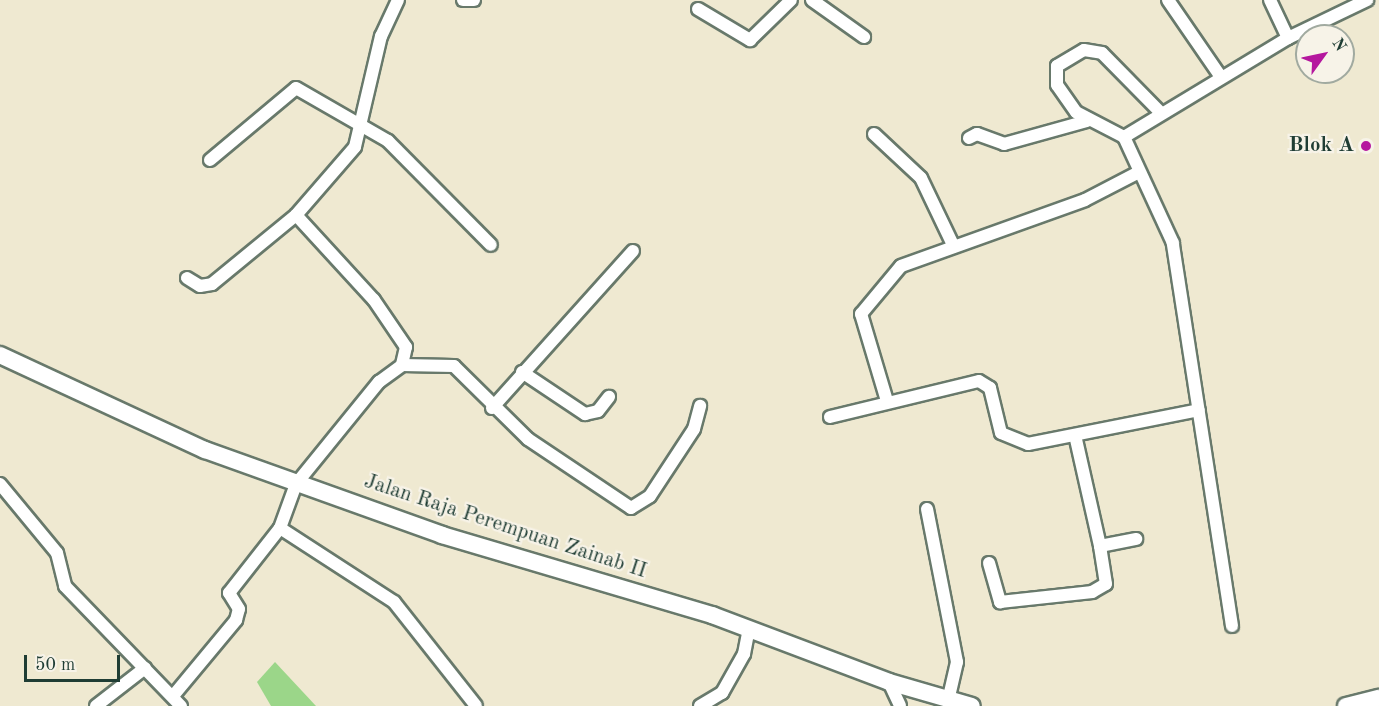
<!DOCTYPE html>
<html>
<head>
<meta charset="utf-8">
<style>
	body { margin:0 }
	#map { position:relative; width:1379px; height:706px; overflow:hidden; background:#efe9d1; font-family:"Old Standard TT",serif }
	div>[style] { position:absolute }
	.green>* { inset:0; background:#9bd689 }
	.roads { filter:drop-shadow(2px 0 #68796b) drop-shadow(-2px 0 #68796b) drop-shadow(0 2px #68796b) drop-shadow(0 -2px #68796b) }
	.minor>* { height:12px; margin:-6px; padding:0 6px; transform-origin:6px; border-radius:6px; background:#fff }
	.major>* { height:16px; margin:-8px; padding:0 8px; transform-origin:8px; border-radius:8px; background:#fff }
	.dots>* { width:16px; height:16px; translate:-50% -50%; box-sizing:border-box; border:3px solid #f7f3e8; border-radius:50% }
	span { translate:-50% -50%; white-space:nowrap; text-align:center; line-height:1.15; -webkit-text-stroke:4.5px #f7f3e8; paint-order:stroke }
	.poi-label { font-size:21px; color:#1f3d34; font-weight:700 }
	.right { translate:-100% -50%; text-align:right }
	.street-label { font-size:21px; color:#1f3d34 }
	.north { position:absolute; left:1295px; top:24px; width:60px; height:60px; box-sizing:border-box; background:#f7f3e8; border:2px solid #a1aaa0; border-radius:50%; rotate:57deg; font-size:16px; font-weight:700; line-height:24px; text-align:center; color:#1f3d34 }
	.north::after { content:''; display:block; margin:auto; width:21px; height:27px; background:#b5179e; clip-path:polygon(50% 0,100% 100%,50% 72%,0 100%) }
	.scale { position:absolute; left:24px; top:655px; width:96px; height:27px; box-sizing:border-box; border:3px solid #1f3d34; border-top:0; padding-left:8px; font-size:18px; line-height:21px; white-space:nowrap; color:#1f3d34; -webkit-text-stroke:4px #f7f3e8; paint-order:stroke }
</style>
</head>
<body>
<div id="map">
	<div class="green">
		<div style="clip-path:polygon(275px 662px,316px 706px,271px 706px,257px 682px)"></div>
	</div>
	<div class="roads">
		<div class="minor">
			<div style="left:398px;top:0;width:40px;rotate:115deg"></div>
			<div style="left:381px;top:36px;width:114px;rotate:103.2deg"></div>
			<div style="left:355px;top:147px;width:90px;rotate:130.9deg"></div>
			<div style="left:296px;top:215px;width:115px;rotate:47.5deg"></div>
			<div style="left:374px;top:300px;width:57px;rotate:55.8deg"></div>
			<div style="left:406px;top:347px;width:18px;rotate:103deg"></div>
			<div style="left:463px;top:0;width:11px"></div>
			<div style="left:812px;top:0;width:64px;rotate:35.4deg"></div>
			<div style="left:1168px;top:0;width:93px;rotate:55.5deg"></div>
			<div style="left:1270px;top:0;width:42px;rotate:64.7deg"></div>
			<div style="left:698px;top:9px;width:61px;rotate:30.8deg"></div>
			<div style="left:750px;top:40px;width:57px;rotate:-44.3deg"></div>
			<div style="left:874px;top:134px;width:64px;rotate:43.1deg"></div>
			<div style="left:921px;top:178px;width:76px;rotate:64.4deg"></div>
			<div style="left:1124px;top:137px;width:54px;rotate:-152.5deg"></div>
			<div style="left:1076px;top:112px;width:33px;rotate:-125deg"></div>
			<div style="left:1057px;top:85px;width:19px;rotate:-90deg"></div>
			<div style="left:1057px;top:66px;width:31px;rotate:-31deg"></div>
			<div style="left:1084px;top:50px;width:18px;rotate:9deg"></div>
			<div style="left:1102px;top:53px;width:84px;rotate:45.5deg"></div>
			<div style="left:969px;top:138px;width:9px;rotate:-27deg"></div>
			<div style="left:977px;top:134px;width:29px;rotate:20deg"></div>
			<div style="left:1004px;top:144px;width:86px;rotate:-15.5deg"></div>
			<div style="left:210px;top:160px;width:112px;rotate:-39.9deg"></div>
			<div style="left:296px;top:88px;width:106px;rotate:29.9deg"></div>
			<div style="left:388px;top:141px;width:146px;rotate:45.3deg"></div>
			<div style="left:187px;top:278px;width:15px;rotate:32deg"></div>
			<div style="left:200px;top:286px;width:12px;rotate:-9deg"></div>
			<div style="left:212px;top:284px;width:109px;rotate:-39.4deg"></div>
			<div style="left:522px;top:372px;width:76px;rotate:33.7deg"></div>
			<div style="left:585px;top:414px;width:13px;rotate:-13deg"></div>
			<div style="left:598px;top:411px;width:18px;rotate:-52deg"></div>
			<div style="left:887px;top:401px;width:91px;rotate:-106.6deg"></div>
			<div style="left:861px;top:314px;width:62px;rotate:-50.2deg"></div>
			<div style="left:901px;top:266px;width:195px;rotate:-19.7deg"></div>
			<div style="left:1085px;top:200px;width:59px;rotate:-27.4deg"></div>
			<div style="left:492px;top:408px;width:211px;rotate:-48.1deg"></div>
			<div style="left:830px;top:417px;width:153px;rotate:-13.6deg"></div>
			<div style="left:979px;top:381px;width:13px;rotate:32deg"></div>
			<div style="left:990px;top:388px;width:46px;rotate:76.3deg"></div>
			<div style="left:1001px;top:433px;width:29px;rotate:22deg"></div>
			<div style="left:1028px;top:444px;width:174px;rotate:-11.2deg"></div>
			<div style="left:1075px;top:435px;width:114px;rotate:77.3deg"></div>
			<div style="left:1100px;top:546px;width:37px;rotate:-11deg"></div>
			<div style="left:0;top:484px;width:89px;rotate:50.4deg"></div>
			<div style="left:57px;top:553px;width:34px;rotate:76deg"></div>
			<div style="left:65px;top:586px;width:167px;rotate:46deg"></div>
			<div style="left:927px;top:509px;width:156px;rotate:78.9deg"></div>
			<div style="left:957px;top:662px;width:40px;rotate:103deg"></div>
			<div style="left:280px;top:528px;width:136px;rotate:33deg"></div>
			<div style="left:394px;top:602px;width:132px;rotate:51.7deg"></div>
			<div style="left:989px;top:563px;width:41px;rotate:74.2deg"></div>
			<div style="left:1000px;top:602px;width:93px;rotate:-6.2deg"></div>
			<div style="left:1092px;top:592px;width:16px;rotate:-30deg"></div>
			<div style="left:1106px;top:584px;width:38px;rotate:-99deg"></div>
			<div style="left:1232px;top:626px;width:388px;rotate:-98.8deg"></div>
			<div style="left:1173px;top:243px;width:117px;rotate:-114.8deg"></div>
			<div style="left:1124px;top:137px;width:192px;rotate:-31.1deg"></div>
			<div style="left:1288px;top:38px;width:88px;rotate:-25.7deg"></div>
			<div style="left:889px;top:682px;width:26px;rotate:65deg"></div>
			<div style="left:173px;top:696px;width:99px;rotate:-50.3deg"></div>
			<div style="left:236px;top:620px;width:11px;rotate:-75deg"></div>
			<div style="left:239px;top:609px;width:19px;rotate:-122deg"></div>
			<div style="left:229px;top:593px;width:83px;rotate:-51.9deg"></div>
			<div style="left:280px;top:528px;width:47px;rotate:-70deg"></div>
			<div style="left:296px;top:484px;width:132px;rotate:-50.9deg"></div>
			<div style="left:379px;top:382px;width:29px;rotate:-36deg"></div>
			<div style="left:402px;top:365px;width:52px;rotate:1.1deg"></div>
			<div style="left:454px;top:366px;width:104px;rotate:44.6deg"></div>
			<div style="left:528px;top:439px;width:124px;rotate:33.8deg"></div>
			<div style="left:631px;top:508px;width:22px;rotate:-32deg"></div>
			<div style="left:650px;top:496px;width:80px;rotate:-56.7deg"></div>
			<div style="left:694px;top:429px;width:24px;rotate:-75deg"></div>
			<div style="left:96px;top:706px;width:62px;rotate:-37.8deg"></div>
			<div style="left:700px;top:706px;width:26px;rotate:-31deg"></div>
			<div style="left:722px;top:693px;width:45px;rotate:-60.6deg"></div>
			<div style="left:744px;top:654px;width:25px;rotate:-79deg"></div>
		</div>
		<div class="major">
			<div style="left:0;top:355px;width:226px;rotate:24.9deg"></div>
			<div style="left:205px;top:450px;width:252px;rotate:19.7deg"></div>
			<div style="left:442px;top:535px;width:282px;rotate:16.5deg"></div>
			<div style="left:712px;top:615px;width:189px;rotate:20.7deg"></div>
			<div style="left:889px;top:682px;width:86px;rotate:16.1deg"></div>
			<div style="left:1346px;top:706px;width:34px;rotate:-14deg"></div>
		</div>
	</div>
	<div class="dots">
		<div style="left:1366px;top:146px;background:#b5179e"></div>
	</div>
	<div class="poi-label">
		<span class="right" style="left:1354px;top:146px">Blok A</span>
	</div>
	<div class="street-label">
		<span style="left:505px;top:527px;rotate:18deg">Jalan Raja Perempuan Zainab II</span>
	</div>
	<div class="north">N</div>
	<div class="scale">50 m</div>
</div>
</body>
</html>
